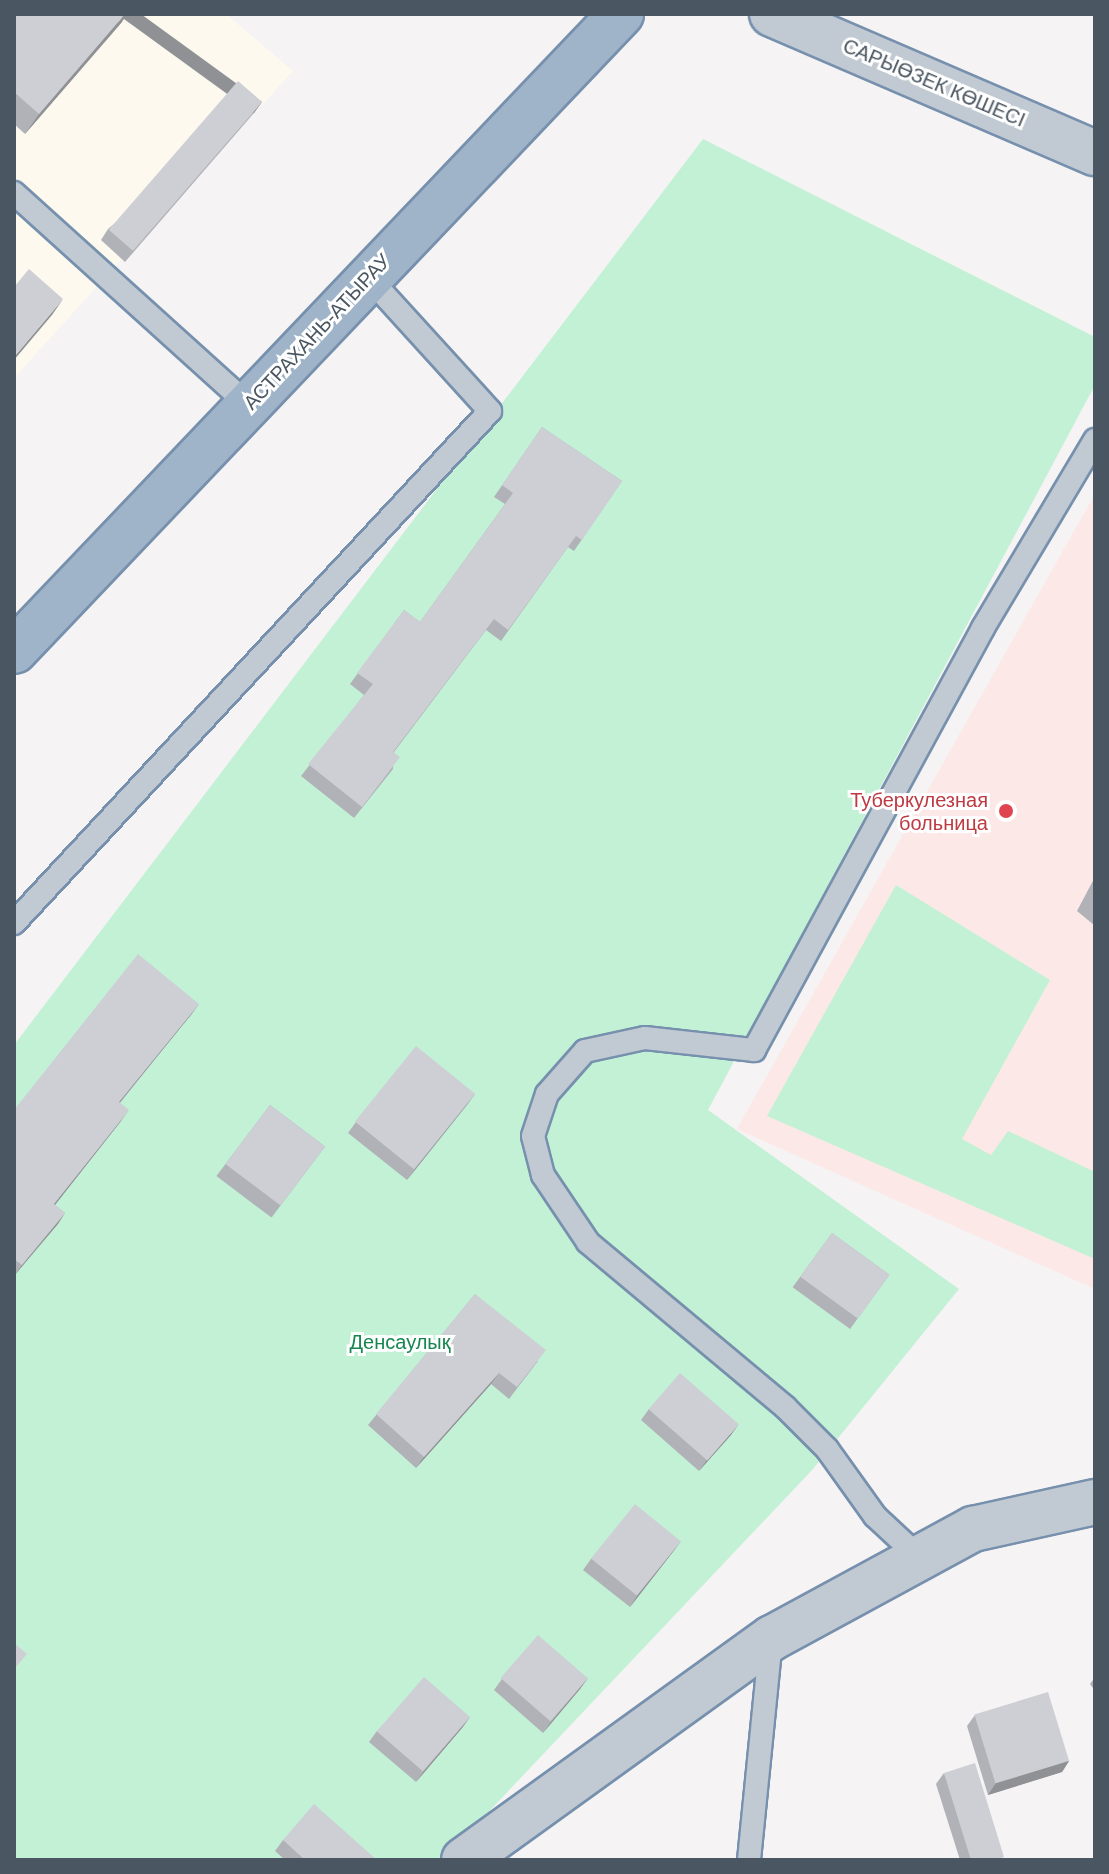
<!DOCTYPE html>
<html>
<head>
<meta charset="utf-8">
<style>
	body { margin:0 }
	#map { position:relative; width:1109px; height:1874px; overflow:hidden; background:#f5f3f3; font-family:Arial,sans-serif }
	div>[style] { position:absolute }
	.commercial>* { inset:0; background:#fdf9ef }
	.medical>* { inset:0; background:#fce8e6 }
	.green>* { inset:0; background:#c3f1d5 }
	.roads { filter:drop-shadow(2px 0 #7690ad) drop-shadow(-2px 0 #7690ad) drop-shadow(0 2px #7690ad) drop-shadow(0 -2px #7690ad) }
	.service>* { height:22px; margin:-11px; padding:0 11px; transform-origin:11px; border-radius:11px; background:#c1cad2 }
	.minor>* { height:44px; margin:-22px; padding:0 22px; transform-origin:22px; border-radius:22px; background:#c1cad2 }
	.trunk>* { height:44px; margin:-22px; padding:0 22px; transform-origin:22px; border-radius:22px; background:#9fb4c9 }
	.wall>* { inset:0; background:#b0b2b7; transform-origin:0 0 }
	.shaded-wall>* { inset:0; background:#909195; transform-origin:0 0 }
	.building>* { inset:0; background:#cdcfd5; transform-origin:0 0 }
	.dots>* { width:22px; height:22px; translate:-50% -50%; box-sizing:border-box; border:4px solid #fff; border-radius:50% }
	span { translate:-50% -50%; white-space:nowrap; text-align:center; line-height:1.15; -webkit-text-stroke:6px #fff; paint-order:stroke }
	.street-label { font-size:20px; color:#4a5661 }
	.health-label { font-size:20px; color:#be3a42 }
	.right { translate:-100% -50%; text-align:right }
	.park-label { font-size:20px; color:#17864f }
	.frame { position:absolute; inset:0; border:16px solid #4a5661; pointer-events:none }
</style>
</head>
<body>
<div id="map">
	<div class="commercial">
		<div style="clip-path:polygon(14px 14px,226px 14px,293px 71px,14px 378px)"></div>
	</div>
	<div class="medical">
		<div style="clip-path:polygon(1095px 494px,1095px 1289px,737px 1129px)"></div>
	</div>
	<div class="green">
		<div style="clip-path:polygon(703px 139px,1095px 337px,1095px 385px,708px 1110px,959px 1289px,813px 1469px,443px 1860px,14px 1860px,14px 1045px)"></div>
		<div style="clip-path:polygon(896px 885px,1050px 980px,962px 1139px,991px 1155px,1008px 1131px,1095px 1172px,1095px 1259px,767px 1116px)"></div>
	</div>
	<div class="roads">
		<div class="service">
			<div style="left:14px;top:193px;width:316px;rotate:42.1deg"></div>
			<div style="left:14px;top:923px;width:699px;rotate:-47.09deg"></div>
			<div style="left:490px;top:411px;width:181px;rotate:-132.3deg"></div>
			<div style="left:920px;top:1558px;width:62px;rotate:-137deg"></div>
			<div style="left:875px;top:1516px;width:82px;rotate:-125.6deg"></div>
			<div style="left:827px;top:1449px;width:59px;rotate:-135deg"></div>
			<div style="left:785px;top:1407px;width:257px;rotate:-140.1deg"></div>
			<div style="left:588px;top:1242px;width:81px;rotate:-123.9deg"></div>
			<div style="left:543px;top:1175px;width:40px;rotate:-104.4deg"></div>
			<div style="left:533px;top:1136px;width:44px;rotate:-71.6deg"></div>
			<div style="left:547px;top:1094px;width:57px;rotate:-48.5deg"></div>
			<div style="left:585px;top:1051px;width:61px;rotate:-12.2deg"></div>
			<div style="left:645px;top:1038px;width:110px;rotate:6.3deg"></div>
			<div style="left:754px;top:1050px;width:480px;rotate:-61.5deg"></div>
			<div style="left:983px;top:628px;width:219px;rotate:-59.2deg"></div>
			<div style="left:749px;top:1860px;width:222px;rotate:-84.3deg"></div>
		</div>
		<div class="minor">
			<div style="left:772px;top:14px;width:352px;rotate:23.3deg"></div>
			<div style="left:464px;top:1860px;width:380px;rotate:-35.8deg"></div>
			<div style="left:772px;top:1638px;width:229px;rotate:-28.5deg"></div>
			<div style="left:973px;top:1529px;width:125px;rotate:-12.5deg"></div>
		</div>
		<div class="trunk">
			<div style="left:14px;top:651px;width:880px;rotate:-46.38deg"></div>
		</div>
	</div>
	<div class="wall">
		<div style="clip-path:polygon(14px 14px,122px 22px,25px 134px,14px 124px)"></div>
		<div style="clip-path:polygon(262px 102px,254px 113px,125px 262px,101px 240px,108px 229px)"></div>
		<div style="clip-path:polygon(542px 427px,622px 481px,574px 551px,568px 547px,501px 641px,486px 630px,394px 752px,393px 769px,354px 818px,301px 776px,364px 695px,350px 684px,404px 610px,420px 622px,505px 504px,494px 497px)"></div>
		<div style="clip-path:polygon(1095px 877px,1095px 933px,1094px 925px,1077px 911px)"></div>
		<div style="clip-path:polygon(199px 1004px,120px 1103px,121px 1121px,55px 1205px,65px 1213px,14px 1276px,14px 1110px)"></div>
		<div style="clip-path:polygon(475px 1094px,407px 1180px,348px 1133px,356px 1122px)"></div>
		<div style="left:270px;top:1105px;width:69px;height:89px;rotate:37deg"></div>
		<div style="left:832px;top:1233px;width:71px;height:67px;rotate:36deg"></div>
		<div style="clip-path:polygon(475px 1294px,538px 1361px,509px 1399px,491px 1384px,416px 1468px,368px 1425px)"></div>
		<div style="clip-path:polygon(649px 1409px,731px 1435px,699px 1471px,641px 1420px)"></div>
		<div style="clip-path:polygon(681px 1541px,630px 1607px,583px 1570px,591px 1559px)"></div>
		<div style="clip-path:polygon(1095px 1677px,1095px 1691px,1090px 1684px)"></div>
		<div style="clip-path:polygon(588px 1678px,580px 1689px,543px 1733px,494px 1690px,502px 1679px)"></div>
		<div style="clip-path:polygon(975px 1715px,1069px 1761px,1062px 1772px,988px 1795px,967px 1726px)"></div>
		<div style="clip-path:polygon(470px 1717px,462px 1728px,416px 1782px,369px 1742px,377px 1731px)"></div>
		<div style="clip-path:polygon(944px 1773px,1002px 1860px,960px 1860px,936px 1784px)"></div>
		<div style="clip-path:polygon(283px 1840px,377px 1860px,285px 1860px,275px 1851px)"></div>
	</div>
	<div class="shaded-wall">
		<div style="clip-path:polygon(125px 14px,127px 14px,122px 22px,25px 134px,39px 114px)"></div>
		<div style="left:262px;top:102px;width:14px;height:197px;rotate:126deg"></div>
		<div style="clip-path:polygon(63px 299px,52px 315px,14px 360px,14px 357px)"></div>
		<div style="clip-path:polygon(199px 1004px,191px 1015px,111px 1113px,119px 1102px)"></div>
		<div style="clip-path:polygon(475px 1094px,467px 1105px,407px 1180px,415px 1169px)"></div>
		<div style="clip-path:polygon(129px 1110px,121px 1121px,47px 1215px,54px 1204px)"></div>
		<div style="clip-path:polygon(65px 1213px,58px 1224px,14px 1276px,22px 1265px)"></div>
		<div style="clip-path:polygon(499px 1373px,491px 1384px,416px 1468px,424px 1457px)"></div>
		<div style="clip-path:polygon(739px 1424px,731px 1435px,699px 1471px,707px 1460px)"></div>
		<div style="clip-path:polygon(681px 1541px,673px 1552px,630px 1607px,637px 1596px)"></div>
		<div style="clip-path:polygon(588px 1678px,580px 1689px,543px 1733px,551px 1722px)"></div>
		<div style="clip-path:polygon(470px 1717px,462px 1728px,416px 1782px,424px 1771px)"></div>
		<div style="clip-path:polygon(1069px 1761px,1062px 1772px,988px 1795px,996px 1783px)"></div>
	</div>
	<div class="building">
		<div style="clip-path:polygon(14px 14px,125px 14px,39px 114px,14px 92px)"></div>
		<div style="left:238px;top:81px;width:32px;height:197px;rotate:41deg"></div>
		<div style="clip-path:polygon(29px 269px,63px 299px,14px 357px,14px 287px)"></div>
		<div style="clip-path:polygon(542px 427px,622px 481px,582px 540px,576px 536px,508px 630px,494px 619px,393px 752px,400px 757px,362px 807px,308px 764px,373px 684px,357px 673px,404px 610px,420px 622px,513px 493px,502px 485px)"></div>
		<div style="clip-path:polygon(138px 954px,199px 1004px,119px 1102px,129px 1110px,54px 1204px,65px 1213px,22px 1265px,14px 1259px,14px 1110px)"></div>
		<div style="left:416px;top:1046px;width:76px;height:97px;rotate:39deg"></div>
		<div style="left:270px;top:1105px;width:69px;height:74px;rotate:37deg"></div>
		<div style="left:832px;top:1233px;width:71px;height:54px;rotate:36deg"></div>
		<div style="clip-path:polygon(475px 1294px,546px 1350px,517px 1387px,499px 1373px,424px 1457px,376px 1414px)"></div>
		<div style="left:680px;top:1373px;width:78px;height:48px;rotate:41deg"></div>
		<div style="left:635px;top:1504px;width:59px;height:70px;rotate:39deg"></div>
		<div style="left:538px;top:1635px;width:66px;height:57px;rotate:41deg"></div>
		<div style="clip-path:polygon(14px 1643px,27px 1654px,14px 1669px)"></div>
		<div style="left:424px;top:1677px;width:61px;height:72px;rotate:41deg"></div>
		<div style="left:1048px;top:1692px;width:72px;height:77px;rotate:73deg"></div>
		<div style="clip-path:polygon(975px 1763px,1004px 1857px,996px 1860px,971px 1860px,944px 1773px)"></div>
		<div style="clip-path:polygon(314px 1804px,377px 1860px,305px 1860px,283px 1840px)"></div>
	</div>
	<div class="dots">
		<div style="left:1006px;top:811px;background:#e0444e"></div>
	</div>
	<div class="street-label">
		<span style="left:934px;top:83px;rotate:23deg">САРЫӨЗЕК КӨШЕСІ</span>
		<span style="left:317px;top:332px;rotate:-47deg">АСТРАХАНЬ-АТЫРАУ</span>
	</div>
	<div class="health-label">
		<span class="right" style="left:988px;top:812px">Туберкулезная<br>больница</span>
	</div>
	<div class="park-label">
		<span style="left:400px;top:1342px">Денсаулық</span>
	</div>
	<div class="frame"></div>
</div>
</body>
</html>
